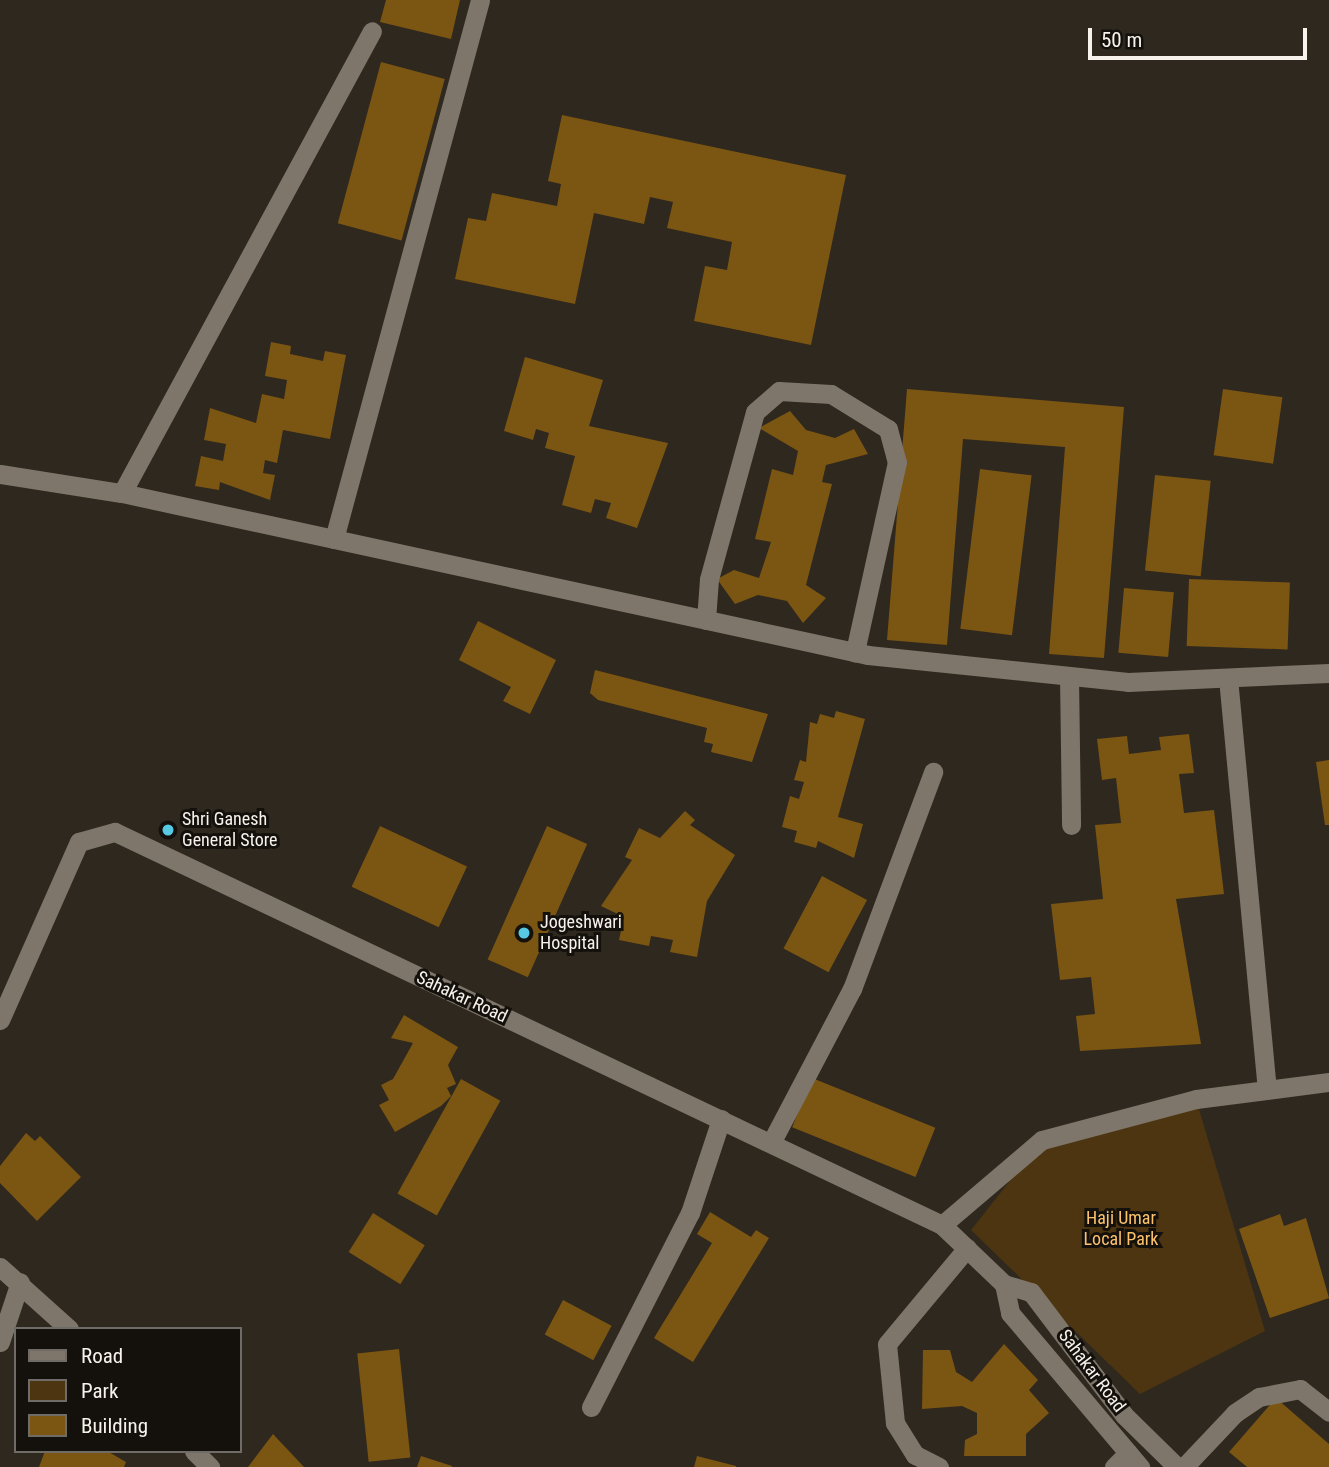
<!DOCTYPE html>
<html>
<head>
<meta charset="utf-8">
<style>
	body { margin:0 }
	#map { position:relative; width:1329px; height:1467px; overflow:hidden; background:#2f281e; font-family:"Roboto Condensed",sans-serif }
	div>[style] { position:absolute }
	.green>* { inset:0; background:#4c3510 }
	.building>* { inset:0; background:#7b5512; transform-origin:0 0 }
	.minor>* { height:19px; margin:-9.5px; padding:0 9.5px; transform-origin:9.5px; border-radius:9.5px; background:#7e766a }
	.tertiary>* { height:19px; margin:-9.5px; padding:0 9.5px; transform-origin:9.5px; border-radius:9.5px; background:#7e766a }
	.dots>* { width:19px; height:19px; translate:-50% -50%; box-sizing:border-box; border:4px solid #14110d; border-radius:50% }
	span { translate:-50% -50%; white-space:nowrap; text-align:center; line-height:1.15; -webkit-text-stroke:6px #14110d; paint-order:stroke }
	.poi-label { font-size:18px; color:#f7f3ec }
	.left { translate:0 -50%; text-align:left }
	.street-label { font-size:18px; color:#f7f3ec }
	.park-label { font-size:18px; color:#fcc26c }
	.legend { position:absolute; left:14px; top:1327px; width:228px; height:126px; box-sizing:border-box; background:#14110d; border:2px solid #6f6b66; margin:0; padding:9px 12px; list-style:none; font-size:21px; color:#f7f3ec }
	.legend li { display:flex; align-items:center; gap:14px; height:35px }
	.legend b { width:35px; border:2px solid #6f6b66 }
	.scale { position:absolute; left:1088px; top:28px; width:219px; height:32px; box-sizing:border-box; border:4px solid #f7f3ec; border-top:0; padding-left:9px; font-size:21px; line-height:24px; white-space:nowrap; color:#f7f3ec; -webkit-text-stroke:5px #14110d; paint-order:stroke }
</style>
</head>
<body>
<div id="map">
	<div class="green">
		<div style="clip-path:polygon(1196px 1099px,1265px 1331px,1140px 1394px,971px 1230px,1042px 1140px)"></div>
	</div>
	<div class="building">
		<div style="clip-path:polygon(386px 0,460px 0,451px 39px,380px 22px)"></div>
		<div style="left:381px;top:62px;width:66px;height:167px;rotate:15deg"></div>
		<div style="clip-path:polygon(562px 115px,846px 175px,811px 345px,694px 321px,705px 266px,727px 270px,732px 242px,667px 228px,673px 202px,650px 197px,644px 224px,594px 213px,575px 304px,455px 279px,468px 218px,486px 221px,492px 193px,557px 206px,561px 184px,548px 181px)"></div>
		<div style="clip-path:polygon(271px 342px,291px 346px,290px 354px,323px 361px,325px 351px,346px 355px,330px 439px,283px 430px,277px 463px,265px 460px,263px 473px,275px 475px,270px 500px,220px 482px,219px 490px,195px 486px,201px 456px,223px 461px,226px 444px,204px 440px,210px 408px,256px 423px,262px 394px,284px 399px,287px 380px,265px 376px)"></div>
		<div style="clip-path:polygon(525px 357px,603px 380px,589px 426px,668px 443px,637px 528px,606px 518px,611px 503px,595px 499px,591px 513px,562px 505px,575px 456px,545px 448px,549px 433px,536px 429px,533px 440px,504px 431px)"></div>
		<div style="clip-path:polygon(907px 389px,1124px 407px,1104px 658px,1049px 654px,1065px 447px,963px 439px,947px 645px,887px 640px)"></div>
		<div style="left:1223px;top:389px;width:60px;height:67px;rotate:8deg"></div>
		<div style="clip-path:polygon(790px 411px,806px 430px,835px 438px,854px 429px,868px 454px,826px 465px,822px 482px,832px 484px,806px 585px,826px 598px,803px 623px,787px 601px,758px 595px,735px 604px,717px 579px,734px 570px,759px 578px,771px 542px,755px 539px,772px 469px,793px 475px,798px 451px,759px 428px)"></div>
		<div style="left:980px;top:469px;width:52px;height:161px;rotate:7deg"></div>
		<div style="left:1155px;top:475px;width:56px;height:96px;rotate:6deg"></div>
		<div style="left:1189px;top:579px;width:101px;height:67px;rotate:2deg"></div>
		<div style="left:1124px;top:588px;width:50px;height:65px;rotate:5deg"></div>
		<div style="clip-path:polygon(478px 621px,556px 660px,530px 714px,503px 701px,511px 687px,459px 660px)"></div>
		<div style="clip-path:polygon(595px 670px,768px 714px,752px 762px,711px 752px,713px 744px,704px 742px,707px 728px,598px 700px,590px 693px)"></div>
		<div style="clip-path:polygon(836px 711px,865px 719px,838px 817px,863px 824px,854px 858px,818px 841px,816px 848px,794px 842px,797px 831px,782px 827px,790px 796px,799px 799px,804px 782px,794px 780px,800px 760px,806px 762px,810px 722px,817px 724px,820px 714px,834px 718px)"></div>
		<div style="clip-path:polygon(1189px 734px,1194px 773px,1179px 774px,1184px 813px,1214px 810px,1224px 894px,1176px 899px,1201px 1044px,1080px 1051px,1076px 1016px,1095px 1014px,1091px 977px,1060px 980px,1051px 904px,1103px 899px,1095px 825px,1121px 823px,1116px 778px,1102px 780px,1097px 739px,1127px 736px,1129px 754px,1161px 750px,1159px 737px)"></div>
		<div style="clip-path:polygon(1329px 760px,1329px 825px,1325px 825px,1316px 762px)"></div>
		<div style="clip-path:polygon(685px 811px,695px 820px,690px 825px,735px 855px,707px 901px,697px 957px,670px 952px,673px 940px,651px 936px,649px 946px,619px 940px,624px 917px,601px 906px,632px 860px,625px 857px,639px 828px,660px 838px)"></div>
		<div style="left:380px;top:826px;width:96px;height:67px;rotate:25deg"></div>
		<div style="left:547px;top:826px;width:44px;height:146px;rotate:24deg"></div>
		<div style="left:822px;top:876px;width:51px;height:82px;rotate:28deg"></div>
		<div style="clip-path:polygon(404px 1015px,458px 1047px,448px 1065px,456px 1084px,447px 1088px,451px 1096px,441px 1106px,395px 1132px,379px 1105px,389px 1100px,381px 1085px,393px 1079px,413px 1043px,391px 1038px)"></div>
		<div style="left:812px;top:1078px;width:133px;height:53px;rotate:22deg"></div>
		<div style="left:461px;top:1079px;width:45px;height:131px;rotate:29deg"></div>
		<div style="clip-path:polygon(26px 1133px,35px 1141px,40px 1136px,81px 1177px,37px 1221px,0 1183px,0 1166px)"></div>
		<div style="clip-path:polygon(710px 1212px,751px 1237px,756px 1230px,769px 1238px,693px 1362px,654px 1338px,712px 1243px,697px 1234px)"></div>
		<div style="left:373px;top:1213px;width:61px;height:46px;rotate:32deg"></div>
		<div style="clip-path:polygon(1280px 1214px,1284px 1226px,1306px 1218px,1329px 1298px,1270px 1318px,1239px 1229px)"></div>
		<div style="left:563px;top:1300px;width:55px;height:39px;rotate:28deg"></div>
		<div style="clip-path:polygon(1004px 1344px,1038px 1380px,1029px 1390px,1049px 1413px,1026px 1434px,1026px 1456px,964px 1456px,965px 1440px,977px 1434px,977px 1413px,962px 1406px,922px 1409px,923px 1350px,950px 1350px,956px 1372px,972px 1382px)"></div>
		<div style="left:399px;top:1349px;width:109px;height:42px;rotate:84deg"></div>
		<div style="clip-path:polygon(1276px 1398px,1329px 1444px,1329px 1467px,1247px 1467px,1229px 1452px)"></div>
		<div style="clip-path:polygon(273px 1434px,304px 1467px,248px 1467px)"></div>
		<div style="clip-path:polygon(45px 1451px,107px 1451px,126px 1462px,124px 1467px,39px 1467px)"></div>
		<div style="clip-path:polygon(421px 1456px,452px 1466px,452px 1467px,417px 1467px)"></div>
		<div style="clip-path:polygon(697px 1456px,736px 1466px,736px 1467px,694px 1467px)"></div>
	</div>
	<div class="minor">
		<div style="left:0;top:474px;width:123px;rotate:8.9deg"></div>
		<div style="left:122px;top:493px;width:763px;rotate:12.25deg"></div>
		<div style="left:868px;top:655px;width:261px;rotate:5.9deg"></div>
		<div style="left:1128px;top:682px;width:201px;rotate:-2.6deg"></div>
		<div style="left:122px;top:493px;width:525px;rotate:-61.58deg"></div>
		<div style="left:334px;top:539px;width:558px;rotate:-74.84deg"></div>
		<div style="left:706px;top:620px;width:41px;rotate:-85.8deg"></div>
		<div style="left:709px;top:579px;width:173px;rotate:-74.6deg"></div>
		<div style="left:755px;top:412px;width:32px;rotate:-41deg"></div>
		<div style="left:779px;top:391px;width:52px;rotate:3.3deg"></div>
		<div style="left:831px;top:394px;width:67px;rotate:31.6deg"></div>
		<div style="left:888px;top:429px;width:34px;rotate:75deg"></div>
		<div style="left:897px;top:462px;width:195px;rotate:102.5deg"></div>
		<div style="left:1069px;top:676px;width:149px;rotate:89.2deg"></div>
		<div style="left:1228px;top:678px;width:413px;rotate:84.6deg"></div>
		<div style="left:771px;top:1143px;width:174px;rotate:-62.3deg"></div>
		<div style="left:852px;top:989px;width:232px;rotate:-69.5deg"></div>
		<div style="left:942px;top:1225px;width:131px;rotate:-40.4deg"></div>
		<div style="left:1042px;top:1140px;width:159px;rotate:-14.9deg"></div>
		<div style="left:1196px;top:1099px;width:134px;rotate:-7.3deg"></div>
		<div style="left:0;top:1267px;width:93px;rotate:41.9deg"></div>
		<div style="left:0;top:1342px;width:63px;rotate:-71.6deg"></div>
		<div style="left:591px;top:1407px;width:218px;rotate:-63deg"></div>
		<div style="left:690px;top:1213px;width:99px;rotate:-71.7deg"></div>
		<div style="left:194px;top:1451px;width:23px;rotate:45deg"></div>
		<div style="left:939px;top:1467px;width:27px;rotate:-153deg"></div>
		<div style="left:915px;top:1455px;width:38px;rotate:-122deg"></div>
		<div style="left:895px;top:1423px;width:79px;rotate:-95.8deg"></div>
		<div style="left:887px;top:1344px;width:125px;rotate:-50.2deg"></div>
		<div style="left:1114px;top:1467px;width:20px;rotate:-45deg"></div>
		<div style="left:1184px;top:1467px;width:74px;rotate:-46.6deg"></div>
		<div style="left:1235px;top:1413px;width:29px;rotate:-34deg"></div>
		<div style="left:1259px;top:1397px;width:42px;rotate:-11deg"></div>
		<div style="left:1300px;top:1389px;width:37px;rotate:38deg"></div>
	</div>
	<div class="tertiary">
		<div style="left:0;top:1020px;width:195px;rotate:-66.1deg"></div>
		<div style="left:79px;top:842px;width:37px;rotate:-16deg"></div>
		<div style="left:115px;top:832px;width:916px;rotate:25.42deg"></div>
		<div style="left:942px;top:1225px;width:86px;rotate:43.6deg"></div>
		<div style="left:1004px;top:1284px;width:28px;rotate:17deg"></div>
		<div style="left:1031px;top:1292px;width:154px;rotate:52.9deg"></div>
		<div style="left:1124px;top:1415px;width:74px;rotate:44.5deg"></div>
		<div style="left:1004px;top:1284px;width:30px;rotate:78deg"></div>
		<div style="left:1010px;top:1313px;width:202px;rotate:49.8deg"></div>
	</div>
	<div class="dots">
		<div style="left:168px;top:830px;background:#57c9e2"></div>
		<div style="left:524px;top:933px;background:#57c9e2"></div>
	</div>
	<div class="poi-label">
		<span class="left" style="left:182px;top:830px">Shri Ganesh<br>General Store</span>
		<span class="left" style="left:540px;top:933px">Jogeshwari<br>Hospital</span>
	</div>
	<div class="street-label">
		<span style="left:462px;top:997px;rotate:25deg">Sahakar Road</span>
		<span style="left:1092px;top:1371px;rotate:53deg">Sahakar Road</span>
	</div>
	<div class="park-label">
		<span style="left:1121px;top:1229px">Haji Umar<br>Local Park</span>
	</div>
	<ul class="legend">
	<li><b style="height:9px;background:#7e766a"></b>Road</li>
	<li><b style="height:19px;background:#4c3510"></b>Park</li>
	<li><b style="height:19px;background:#7b5512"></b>Building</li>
	</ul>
	<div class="scale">50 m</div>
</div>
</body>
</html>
